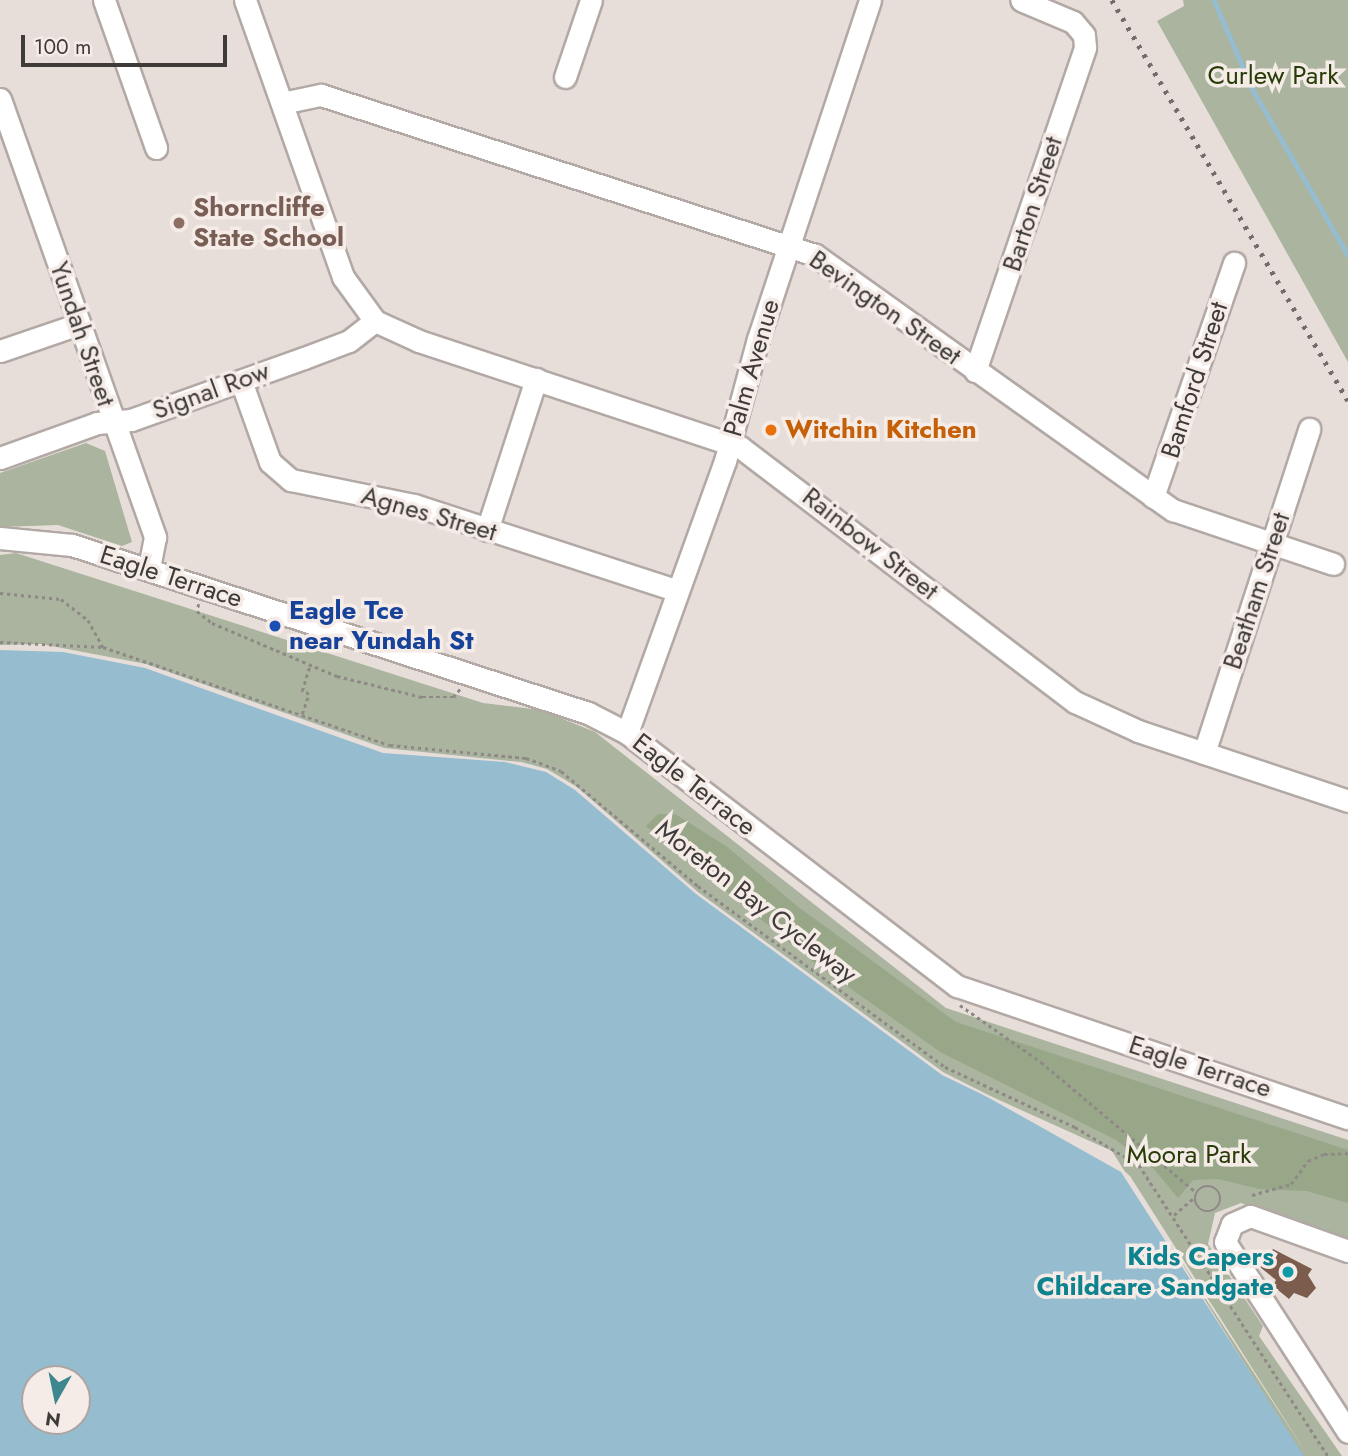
<!DOCTYPE html>
<html>
<head>
<meta charset="utf-8">
<style>
	body { margin:0 }
	#map { position:relative; width:1348px; height:1456px; overflow:hidden; background:#e7deda; font-family:Jost,sans-serif }
	div>[style] { position:absolute }
	.green>* { inset:0; background:#aab49f }
	.forest>* { inset:0; background:#98a787 }
	.water>* { inset:0; background:#96bccf }
	.pier>* { inset:0; background:#e7deda }
	.stream>* { height:4.5px; margin:-2.25px; padding:0 2.25px; transform-origin:2.25px; border-radius:2.25px; background:#96bccf }
	.building>* { inset:0; background:#7c5c4d }
	.path>* { height:2.5px; margin-top:-1.25px; transform-origin:0; background:repeating-linear-gradient(90deg,#8f8986 0 3.5px,transparent 0 7px) }
	.path>.ring { margin:-1.25px; padding:0; box-sizing:content-box; background:none; border:2.5px solid #8f8986; border-radius:50% }
	.roads { filter:drop-shadow(2px 0 #b2a9a5) drop-shadow(-2px 0 #b2a9a5) drop-shadow(0 2px #b2a9a5) drop-shadow(0 -2px #b2a9a5) }
	.minor>* { height:21px; margin:-10.5px; padding:0 10.5px; transform-origin:10.5px; border-radius:10.5px; background:#fff }
	.rail>* { height:4.5px; margin-top:-2.25px; transform-origin:0; background:repeating-linear-gradient(90deg,#726d6b 0 3.5px,transparent 0 10.5px) }
	.dots>* { width:19px; height:19px; translate:-50% -50%; box-sizing:border-box; border:4px solid #f5ebe7; border-radius:50% }
	span { translate:-50% -50%; white-space:nowrap; text-align:center; line-height:1.15; -webkit-text-stroke:7px #f5ebe7; paint-order:stroke }
	.park-label { font-size:26px; color:#283c08 }
	.street-label { font-size:26px; color:#3e3b39 }
	.education-label { font-size:26px; color:#785e54; font-weight:700 }
	.left { translate:0 -50%; text-align:left }
	.food-label { font-size:26px; color:#c56008; font-weight:700 }
	.transit-label { font-size:26px; color:#164399; font-weight:700 }
	.culture-label { font-size:26px; color:#0d838f; font-weight:700 }
	.right { translate:-100% -50%; text-align:right }
	.north { position:absolute; left:21px; top:1365px; width:70px; height:70px; box-sizing:border-box; background:#f5ebe7; border:2px solid #aca5a1; border-radius:50%; rotate:189deg; font-size:19px; font-weight:700; line-height:28px; text-align:center; color:#3e3b39 }
	.north::after { content:''; display:block; margin:auto; width:24px; height:32px; background:#3f878e; clip-path:polygon(50% 0,100% 100%,50% 72%,0 100%) }
	.scale { position:absolute; left:21px; top:35px; width:206px; height:32px; box-sizing:border-box; border:4px solid #3e3b39; border-top:0; padding-left:9px; font-size:21px; line-height:24px; white-space:nowrap; color:#3e3b39; -webkit-text-stroke:5px #f5ebe7; paint-order:stroke }
</style>
</head>
<body>
<div id="map">
	<div class="green">
		<div style="clip-path:polygon(1183px 0,1348px 0,1348px 362px,1157px 21px,1184px 6px)"></div>
		<div style="clip-path:polygon(86px 443px,105px 451px,132px 542px,122px 546px,58px 525px,0 527px,0 473px)"></div>
		<div style="clip-path:polygon(16px 553px,483px 703px,541px 710px,595px 732px,946px 1008px,1348px 1140px,1348px 1242px,1241px 1203px,1215px 1213px,1208px 1244px,1263px 1326px,1259px 1336px,1342px 1456px,1302px 1456px,1112px 1151px,939px 1073px,380px 750px,0 647px,0 555px)"></div>
	</div>
	<div class="forest">
		<div style="clip-path:polygon(658px 814px,675px 814px,726px 846px,797px 906px,956px 1022px,1348px 1150px,1348px 1203px,1307px 1191px,1259px 1189px,1218px 1179px,1193px 1180px,1178px 1198px,1154px 1169px,1116px 1140px,942px 1053px,817px 965px,646px 826px)"></div>
	</div>
	<div class="water">
		<div style="clip-path:polygon(evenodd,26px 644px,146px 664px,384px 748px,532px 764px,577px 787px,698px 892px,943px 1072px,1121px 1172px,1304px 1456px,0 1456px,0 645px,26px 644px,35px 1379px,77px 1379px,77px 1421px,35px 1421px,35px 1379px)"></div>
	</div>
	<div class="pier">
		<div style="clip-path:polygon(41px 644px,146px 664px,384px 748px,521px 762px,547px 769px,577px 787px,698px 892px,943px 1072px,1085px 1144px,942px 1075px,696px 894px,575px 790px,546px 772px,505px 762px,383px 753px,145px 668px,63px 652px,0 650px,0 645px)"></div>
		<div style="clip-path:polygon(1108px 1157px,1130px 1176px,1308px 1456px,1127px 1178px)"></div>
	</div>
	<div class="stream">
		<div style="left:1214px;top:0;width:98px;rotate:66.6deg"></div>
		<div style="left:1253px;top:90px;width:190px;rotate:60.1deg"></div>
	</div>
	<div class="building">
		<div style="clip-path:polygon(1273px 1249px,1312px 1269px,1308px 1275px,1316px 1288px,1307px 1298px,1294px 1293px,1289px 1299px,1273px 1286px,1276px 1280px,1260px 1267px)"></div>
	</div>
	<div class="path">
		<div style="left:0;top:593px;width:61px;rotate:5.6deg"></div>
		<div style="left:61px;top:599px;width:34px;rotate:38deg"></div>
		<div style="left:88px;top:620px;width:31px;rotate:61deg"></div>
		<div style="left:199px;top:604px;width:7px;rotate:106deg"></div>
		<div style="left:197px;top:611px;width:19px;rotate:39deg"></div>
		<div style="left:212px;top:623px;width:136px;rotate:23deg"></div>
		<div style="left:337px;top:676px;width:88px;rotate:13.9deg"></div>
		<div style="left:422px;top:697px;width:31px"></div>
		<div style="left:453px;top:697px;width:11px;rotate:-49deg"></div>
		<div style="left:0;top:642px;width:103px;rotate:2.8deg"></div>
		<div style="left:103px;top:647px;width:303px;rotate:18.9deg"></div>
		<div style="left:390px;top:745px;width:137px;rotate:5.5deg"></div>
		<div style="left:526px;top:758px;width:37px;rotate:20deg"></div>
		<div style="left:561px;top:771px;width:179px;rotate:40deg"></div>
		<div style="left:698px;top:886px;width:306px;rotate:36.2deg"></div>
		<div style="left:945px;top:1067px;width:143px;rotate:24.8deg"></div>
		<div style="left:1075px;top:1127px;width:74px;rotate:30.7deg"></div>
		<div style="left:1139px;top:1165px;width:347px;rotate:57deg"></div>
		<div style="left:302px;top:714px;width:21px;rotate:-71deg"></div>
		<div style="left:309px;top:694px;width:8px;rotate:-157deg"></div>
		<div style="left:302px;top:691px;width:27px;rotate:-73deg"></div>
		<div style="left:960px;top:1005px;width:99px;rotate:35.1deg"></div>
		<div style="left:1041px;top:1062px;width:202px;rotate:40deg"></div>
		<div class="ring" style="left:1195px;top:1186px;width:23.5px;height:23.5px"></div>
		<div style="left:1252px;top:1195px;width:41px;rotate:-15.8deg"></div>
		<div style="left:1291px;top:1184px;width:29px;rotate:-54deg"></div>
		<div style="left:1308px;top:1161px;width:17px;rotate:-24deg"></div>
		<div style="left:1324px;top:1154px;width:24px;rotate:-2deg"></div>
		<div style="left:1174px;top:1215px;width:28px;rotate:-41deg"></div>
	</div>
	<div class="roads">
		<div class="minor">
			<div style="left:104px;top:0;width:157px;rotate:70.6deg"></div>
			<div style="left:245px;top:0;width:294px;rotate:70.5deg"></div>
			<div style="left:343px;top:277px;width:54px;rotate:54deg"></div>
			<div style="left:375px;top:321px;width:48px;rotate:24.4deg"></div>
			<div style="left:419px;top:341px;width:338px;rotate:18.3deg"></div>
			<div style="left:740px;top:447px;width:421px;rotate:37.3deg"></div>
			<div style="left:1075px;top:702px;width:69px;rotate:24.7deg"></div>
			<div style="left:1138px;top:731px;width:221px;rotate:18.4deg"></div>
			<div style="left:565px;top:77px;width:81px;rotate:-71.3deg"></div>
			<div style="left:0;top:99px;width:465px;rotate:70.5deg"></div>
			<div style="left:155px;top:537px;width:33px;rotate:101deg"></div>
			<div style="left:282px;top:103px;width:40px;rotate:-12deg"></div>
			<div style="left:321px;top:95px;width:519px;rotate:17.95deg"></div>
			<div style="left:815px;top:255px;width:440px;rotate:35.5deg"></div>
			<div style="left:1173px;top:510px;width:169px;rotate:18.6deg"></div>
			<div style="left:0;top:351px;width:83px;rotate:-18.9deg"></div>
			<div style="left:975px;top:371px;width:342px;rotate:-71.2deg"></div>
			<div style="left:1085px;top:47px;width:12px;rotate:-95deg"></div>
			<div style="left:1084px;top:35px;width:17px;rotate:-130deg"></div>
			<div style="left:1073px;top:22px;width:56px;rotate:-157.1deg"></div>
			<div style="left:241px;top:381px;width:86px;rotate:70.3deg"></div>
			<div style="left:270px;top:462px;width:28px;rotate:41deg"></div>
			<div style="left:291px;top:480px;width:126px;rotate:11.5deg"></div>
			<div style="left:414px;top:505px;width:274px;rotate:18deg"></div>
			<div style="left:0;top:458px;width:103px;rotate:-19.8deg"></div>
			<div style="left:97px;top:423px;width:34px;rotate:-5deg"></div>
			<div style="left:131px;top:420px;width:184px;rotate:-19.7deg"></div>
			<div style="left:304px;top:358px;width:48px;rotate:-20.7deg"></div>
			<div style="left:349px;top:341px;width:33px;rotate:-38deg"></div>
			<div style="left:1153px;top:497px;width:248px;rotate:-70.9deg"></div>
			<div style="left:487px;top:530px;width:159px;rotate:-72deg"></div>
			<div style="left:0;top:538px;width:72px;rotate:5.6deg"></div>
			<div style="left:72px;top:545px;width:543px;rotate:18.03deg"></div>
			<div style="left:588px;top:713px;width:44px;rotate:27.1deg"></div>
			<div style="left:627px;top:733px;width:416px;rotate:37.5deg"></div>
			<div style="left:957px;top:986px;width:413px;rotate:18.7deg"></div>
			<div style="left:627px;top:733px;width:289px;rotate:-70.2deg"></div>
			<div style="left:725px;top:461px;width:126px;rotate:-74.9deg"></div>
			<div style="left:758px;top:339px;width:357px;rotate:-71.7deg"></div>
			<div style="left:1204px;top:753px;width:341px;rotate:-72deg"></div>
			<div style="left:1348px;top:1251px;width:104px;rotate:-160.3deg"></div>
			<div style="left:1250px;top:1216px;width:20px;rotate:156deg"></div>
			<div style="left:1232px;top:1224px;width:19px;rotate:111deg"></div>
			<div style="left:1225px;top:1242px;width:226px;rotate:57.1deg"></div>
		</div>
	</div>
	<div class="rail">
		<div style="left:1112px;top:0;width:465px;rotate:59.5deg"></div>
	</div>
	<div class="dots">
		<div style="left:179px;top:223px;background:#8d6e63"></div>
		<div style="left:771px;top:430px;background:#e8710a"></div>
		<div style="left:275px;top:626px;background:#1a4fb4"></div>
		<div style="left:1288px;top:1272px;background:#0f9aa8"></div>
	</div>
	<div class="park-label">
		<span style="left:1273px;top:76px">Curlew Park</span>
		<span style="left:1189px;top:1155px">Moora Park</span>
	</div>
	<div class="street-label">
		<span style="left:1033px;top:204px;rotate:-72deg">Barton Street</span>
		<span style="left:885px;top:308px;rotate:35deg">Bevington Street</span>
		<span style="left:82px;top:334px;rotate:71deg">Yundah Street</span>
		<span style="left:752px;top:368px;rotate:-74deg">Palm Avenue</span>
		<span style="left:1195px;top:380px;rotate:-72deg">Bamford Street</span>
		<span style="left:211px;top:391px;rotate:-20deg">Signal Row</span>
		<span style="left:429px;top:514px;rotate:16deg">Agnes Street</span>
		<span style="left:870px;top:544px;rotate:38deg">Rainbow Street</span>
		<span style="left:171px;top:577px;rotate:18deg">Eagle Terrace</span>
		<span style="left:1257px;top:591px;rotate:-72deg">Beatham Street</span>
		<span style="left:694px;top:785px;rotate:38deg">Eagle Terrace</span>
		<span style="left:756px;top:902px;rotate:38deg">Moreton Bay Cycleway</span>
		<span style="left:1200px;top:1067px;rotate:18deg">Eagle Terrace</span>
	</div>
	<div class="education-label">
		<span class="left" style="left:193px;top:223px">Shorncliffe<br>State School</span>
	</div>
	<div class="food-label">
		<span class="left" style="left:785px;top:430px">Witchin Kitchen</span>
	</div>
	<div class="transit-label">
		<span class="left" style="left:289px;top:626px">Eagle Tce<br>near Yundah St</span>
	</div>
	<div class="culture-label">
		<span class="right" style="left:1274px;top:1272px">Kids Capers<br>Childcare Sandgate</span>
	</div>
	<div class="north">N</div>
	<div class="scale">100 m</div>
</div>
</body>
</html>
